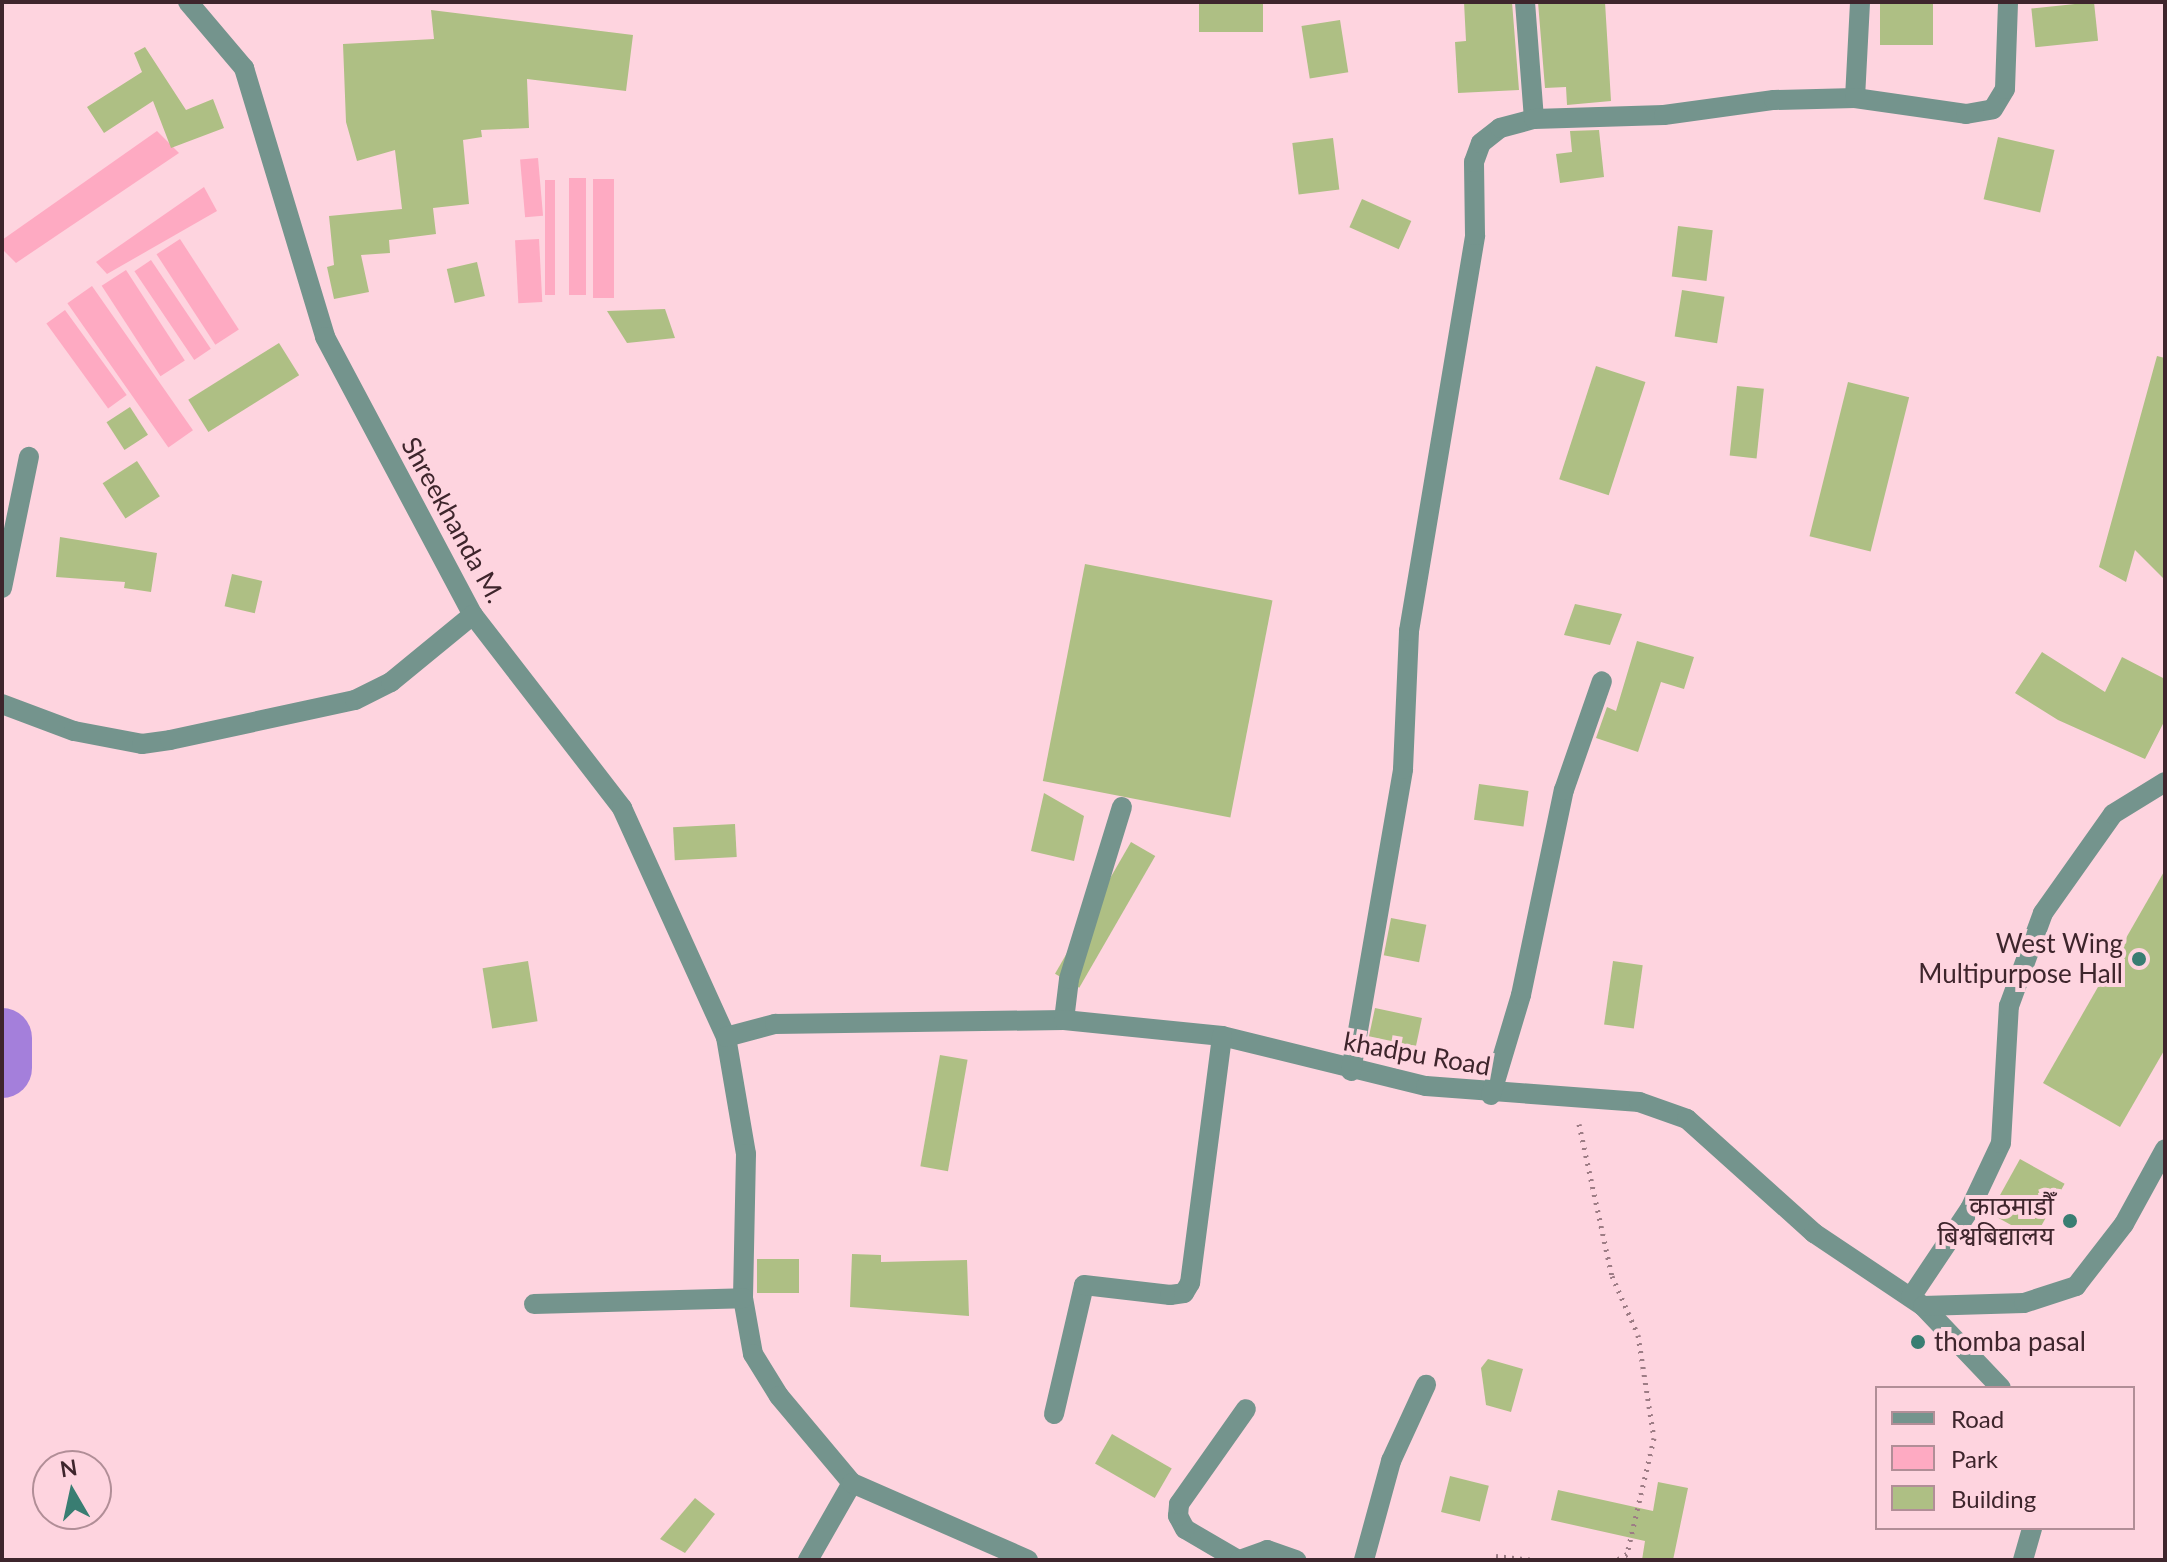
<!DOCTYPE html>
<html>
<head>
<meta charset="utf-8">
<style>
	body { margin:0 }
	#map { position:relative; width:2167px; height:1562px; overflow:hidden; background:#fed4df; font-family:Lato,"Noto Sans Devanagari",sans-serif }
	div>[style] { position:absolute }
	.green>* { inset:0; background:#feaac2; transform-origin:0 0 }
	.river>* { height:60px; margin:-30px; padding:0 30px; transform-origin:30px; border-radius:30px; background:#a47fdb }
	.building>* { inset:0; background:#aebf84; transform-origin:0 0 }
	.path>* { height:5px; margin-top:-2.5px; transform-origin:0; background:repeating-linear-gradient(90deg,#9d7c85 0 2px,transparent 0 8px) }
	.minor>* { height:20px; margin:-10px; padding:0 10px; transform-origin:10px; border-radius:10px; background:#74948d }
	.dots>* { width:22px; height:22px; translate:-50% -50%; box-sizing:border-box; border:4px solid #fed4df; border-radius:50% }
	span { translate:-50% -50%; white-space:nowrap; text-align:center; line-height:1.15; -webkit-text-stroke:8px #fed4df; paint-order:stroke }
	.street-label { font-size:26px; color:#3e252c }
	.poi-label { font-size:26px; color:#3e252c }
	.right { translate:-100% -50%; text-align:right }
	.left { translate:0 -50%; text-align:left }
	.frame { position:absolute; inset:0; border:4px solid #3e252c; pointer-events:none }
	.legend { position:absolute; left:1875px; top:1386px; width:260px; height:144px; box-sizing:border-box; background:#fed4df; border:2px solid #b18e97; margin:0; padding:10px 14px; list-style:none; font-size:24px; color:#3e252c }
	.legend li { display:flex; align-items:center; gap:16px; height:40px }
	.legend b { width:40px; border:2px solid #b18e97 }
	.north { position:absolute; left:32px; top:1450px; width:80px; height:80px; box-sizing:border-box; background:#fed4df; border:2px solid #b18e97; border-radius:50%; rotate:351deg; font-size:22px; font-weight:700; line-height:32px; text-align:center; color:#3e252c }
	.north::after { content:''; display:block; margin:auto; width:28px; height:36px; background:#397d72; clip-path:polygon(50% 0,100% 100%,50% 72%,0 100%) }
</style>
</head>
<body>
<div id="map">
	<div class="green">
		<div style="clip-path:polygon(157px 131px,179px 153px,16px 263px,2px 249px,2px 240px)"></div>
		<div style="left:538px;top:158px;width:58px;height:18px;rotate:85deg"></div>
		<div style="left:569px;top:178px;width:17px;height:117px"></div>
		<div style="left:614px;top:179px;width:119px;height:21px;rotate:90deg"></div>
		<div style="left:545px;top:180px;width:10px;height:115px"></div>
		<div style="clip-path:polygon(204px 187px,217px 211px,107px 274px,96px 262px)"></div>
		<div style="left:180px;top:239px;width:108px;height:28px;rotate:57deg"></div>
		<div style="left:539px;top:239px;width:63px;height:24px;rotate:87deg"></div>
		<div style="left:151px;top:260px;width:107px;height:20px;rotate:56deg"></div>
		<div style="left:126px;top:270px;width:108px;height:29px;rotate:57deg"></div>
		<div style="left:92px;top:286px;width:176px;height:30px;rotate:55deg"></div>
		<div style="left:65px;top:310px;width:105px;height:23px;rotate:54deg"></div>
	</div>
	<div class="river">
		<div style="left:2px;top:1038px;width:30px;rotate:90deg"></div>
	</div>
	<div class="building">
		<div style="left:1199px;top:2px;width:64px;height:30px"></div>
		<div style="clip-path:polygon(1464px 2px,1512px 2px,1519px 90px,1458px 93px,1455px 42px,1466px 41px)"></div>
		<div style="clip-path:polygon(1538px 2px,1605px 2px,1611px 101px,1567px 105px,1566px 87px,1545px 88px)"></div>
		<div style="left:1880px;top:2px;width:53px;height:43px"></div>
		<div style="left:2094px;top:2px;width:39px;height:63px;rotate:84deg"></div>
		<div style="clip-path:polygon(431px 10px,633px 35px,626px 91px,527px 79px,529px 128px,481px 130px,482px 137px,463px 140px,469px 204px,433px 208px,436px 234px,389px 240px,390px 253px,361px 255px,369px 292px,334px 299px,327px 267px,334px 265px,329px 216px,402px 209px,395px 150px,357px 161px,346px 122px,343px 44px,434px 39px)"></div>
		<div style="left:1340px;top:20px;width:53px;height:39px;rotate:81deg"></div>
		<div style="clip-path:polygon(145px 47px,186px 110px,213px 99px,224px 128px,171px 148px,153px 101px,104px 133px,87px 107px,142px 72px,134px 53px)"></div>
		<div style="clip-path:polygon(1599px 130px,1604px 177px,1560px 183px,1556px 154px,1572px 152px,1570px 131px)"></div>
		<div style="left:1998px;top:137px;width:58px;height:64px;rotate:13deg"></div>
		<div style="left:1333px;top:138px;width:52px;height:41px;rotate:83deg"></div>
		<div style="left:1362px;top:199px;width:54px;height:31px;rotate:24deg"></div>
		<div style="left:1678px;top:226px;width:35px;height:51px;rotate:7deg"></div>
		<div style="left:477px;top:262px;width:35px;height:31px;rotate:77deg"></div>
		<div style="left:1682px;top:290px;width:43px;height:47px;rotate:9deg"></div>
		<div style="clip-path:polygon(665px 309px,675px 338px,627px 343px,607px 311px)"></div>
		<div style="left:279px;top:343px;width:38px;height:107px;rotate:58deg"></div>
		<div style="clip-path:polygon(2157px 356px,2165px 358px,2165px 580px,2135px 550px,2126px 582px,2099px 567px)"></div>
		<div style="left:1596px;top:366px;width:52px;height:119px;rotate:18deg"></div>
		<div style="left:1848px;top:382px;width:63px;height:159px;rotate:14deg"></div>
		<div style="left:1737px;top:386px;width:27px;height:70px;rotate:6deg"></div>
		<div style="left:130px;top:407px;width:33px;height:28px;rotate:57deg"></div>
		<div style="left:137px;top:461px;width:42px;height:41px;rotate:57deg"></div>
		<div style="clip-path:polygon(60px 537px,157px 553px,151px 592px,124px 588px,125px 582px,56px 577px)"></div>
		<div style="left:1085px;top:564px;width:191px;height:221px;rotate:11deg"></div>
		<div style="left:232px;top:574px;width:31px;height:33px;rotate:13deg"></div>
		<div style="clip-path:polygon(1575px 604px,1622px 614px,1610px 645px,1564px 635px)"></div>
		<div style="clip-path:polygon(1637px 641px,1694px 657px,1684px 689px,1661px 682px,1638px 752px,1596px 738px,1607px 707px,1616px 711px)"></div>
		<div style="clip-path:polygon(2042px 652px,2105px 692px,2122px 657px,2165px 679px,2165px 720px,2145px 759px,2058px 720px,2015px 693px)"></div>
		<div style="left:1479px;top:784px;width:50px;height:36px;rotate:8deg"></div>
		<div style="clip-path:polygon(1044px 793px,1084px 816px,1074px 861px,1031px 851px)"></div>
		<div style="left:735px;top:824px;width:33px;height:62px;rotate:87deg"></div>
		<div style="left:1131px;top:842px;width:28px;height:152px;rotate:30deg"></div>
		<div style="clip-path:polygon(2165px 870px,2165px 1049px,2120px 1127px,2043px 1083px)"></div>
		<div style="left:1391px;top:918px;width:36px;height:38px;rotate:11deg"></div>
		<div style="left:528px;top:961px;width:61px;height:46px;rotate:81deg"></div>
		<div style="left:1613px;top:961px;width:30px;height:64px;rotate:8deg"></div>
		<div style="left:1375px;top:1008px;width:48px;height:29px;rotate:12deg"></div>
		<div style="left:940px;top:1055px;width:28px;height:113px;rotate:10deg"></div>
		<div style="left:2020px;top:1159px;width:51px;height:62px;rotate:29deg"></div>
		<div style="clip-path:polygon(852px 1254px,881px 1255px,881px 1262px,967px 1260px,969px 1316px,850px 1307px)"></div>
		<div style="left:757px;top:1259px;width:42px;height:34px"></div>
		<div style="clip-path:polygon(1488px 1359px,1523px 1369px,1511px 1412px,1486px 1405px,1481px 1368px)"></div>
		<div style="left:1112px;top:1434px;width:69px;height:34px;rotate:30deg"></div>
		<div style="left:1450px;top:1476px;width:40px;height:37px;rotate:14deg"></div>
		<div style="clip-path:polygon(1658px 1482px,1688px 1488px,1673px 1560px,1642px 1560px,1645px 1541px,1551px 1520px,1558px 1490px,1653px 1511px)"></div>
		<div style="clip-path:polygon(695px 1498px,715px 1514px,685px 1553px,660px 1539px)"></div>
	</div>
	<div class="path">
		<div style="left:1579px;top:1124px;width:156px;rotate:77.8deg"></div>
		<div style="left:1612px;top:1276px;width:64px;rotate:66.2deg"></div>
		<div style="left:1638px;top:1335px;width:104px;rotate:81.2deg"></div>
		<div style="left:1654px;top:1438px;width:119px;rotate:103.1deg"></div>
		<div style="left:1627px;top:1554px;width:12px;rotate:149deg"></div>
		<div style="left:1496px;top:1556px;width:36px;rotate:6deg"></div>
	</div>
	<div class="minor">
		<div style="left:188px;top:2px;width:87px;rotate:49.7deg"></div>
		<div style="left:244px;top:68px;width:281px;rotate:73.2deg"></div>
		<div style="left:325px;top:337px;width:315px;rotate:62deg"></div>
		<div style="left:473px;top:615px;width:244px;rotate:52.3deg"></div>
		<div style="left:622px;top:808px;width:252px;rotate:65.6deg"></div>
		<div style="left:726px;top:1037px;width:119px;rotate:80.3deg"></div>
		<div style="left:746px;top:1154px;width:144px;rotate:91.2deg"></div>
		<div style="left:743px;top:1298px;width:57px;rotate:79.9deg"></div>
		<div style="left:753px;top:1354px;width:49px;rotate:58.2deg"></div>
		<div style="left:779px;top:1396px;width:114px;rotate:50deg"></div>
		<div style="left:852px;top:1483px;width:89px;rotate:119.7deg"></div>
		<div style="left:1525px;top:2px;width:117px;rotate:85.6deg"></div>
		<div style="left:1855px;top:98px;width:96px;rotate:-87deg"></div>
		<div style="left:2px;top:588px;width:134px;rotate:-78.4deg"></div>
		<div style="left:2px;top:704px;width:77px;rotate:20.6deg"></div>
		<div style="left:74px;top:731px;width:69px;rotate:10.8deg"></div>
		<div style="left:142px;top:744px;width:28px;rotate:-8deg"></div>
		<div style="left:170px;top:740px;width:189px;rotate:-12.2deg"></div>
		<div style="left:355px;top:700px;width:40px;rotate:-26.6deg"></div>
		<div style="left:391px;top:682px;width:106px;rotate:-39.3deg"></div>
		<div style="left:1064px;top:1020px;width:41px;rotate:-83deg"></div>
		<div style="left:1069px;top:979px;width:180px;rotate:-72.9deg"></div>
		<div style="left:726px;top:1037px;width:51px;rotate:-14.9deg"></div>
		<div style="left:775px;top:1024px;width:289px;rotate:-0.8deg"></div>
		<div style="left:1064px;top:1020px;width:159px;rotate:5.8deg"></div>
		<div style="left:1222px;top:1036px;width:210px;rotate:13.8deg"></div>
		<div style="left:1426px;top:1086px;width:214px;rotate:4.3deg"></div>
		<div style="left:1639px;top:1102px;width:51px;rotate:19.5deg"></div>
		<div style="left:1687px;top:1119px;width:171px;rotate:41.9deg"></div>
		<div style="left:1814px;top:1233px;width:131px;rotate:33.8deg"></div>
		<div style="left:1923px;top:1306px;width:113px;rotate:46.4deg"></div>
		<div style="left:1351px;top:1071px;width:306px;rotate:-80.2deg"></div>
		<div style="left:1403px;top:769px;width:138px;rotate:-87.5deg"></div>
		<div style="left:1409px;top:631px;width:401px;rotate:-80.5deg"></div>
		<div style="left:1475px;top:235px;width:73px;rotate:-90.8deg"></div>
		<div style="left:1474px;top:162px;width:20px;rotate:-70deg"></div>
		<div style="left:1481px;top:143px;width:24px;rotate:-38deg"></div>
		<div style="left:1500px;top:128px;width:35px;rotate:-15deg"></div>
		<div style="left:1534px;top:119px;width:130px;rotate:-1.8deg"></div>
		<div style="left:1664px;top:115px;width:111px;rotate:-7.8deg"></div>
		<div style="left:1774px;top:100px;width:81px;rotate:-1.4deg"></div>
		<div style="left:1855px;top:98px;width:112px;rotate:8.2deg"></div>
		<div style="left:1966px;top:114px;width:27px;rotate:-10deg"></div>
		<div style="left:1993px;top:109px;width:23px;rotate:-59deg"></div>
		<div style="left:2005px;top:89px;width:87px;rotate:-88deg"></div>
		<div style="left:1491px;top:1095px;width:104px;rotate:-73.3deg"></div>
		<div style="left:1521px;top:995px;width:209px;rotate:-78.2deg"></div>
		<div style="left:1564px;top:790px;width:115px;rotate:-70.8deg"></div>
		<div style="left:1911px;top:1297px;width:106px;rotate:-56.2deg"></div>
		<div style="left:1970px;top:1209px;width:73px;rotate:-64.8deg"></div>
		<div style="left:2001px;top:1143px;width:137px;rotate:-86.7deg"></div>
		<div style="left:2009px;top:1006px;width:99px;rotate:-69.9deg"></div>
		<div style="left:2043px;top:913px;width:121px;rotate:-54.7deg"></div>
		<div style="left:2113px;top:814px;width:61px;rotate:-31.6deg"></div>
		<div style="left:534px;top:1304px;width:209px;rotate:-1.6deg"></div>
		<div style="left:1923px;top:1306px;width:101px;rotate:-1.7deg"></div>
		<div style="left:2024px;top:1303px;width:55px;rotate:-18.1deg"></div>
		<div style="left:2076px;top:1286px;width:78px;rotate:-52.3deg"></div>
		<div style="left:2124px;top:1224px;width:85px;rotate:-61.3deg"></div>
		<div style="left:1054px;top:1414px;width:132px;rotate:-76.9deg"></div>
		<div style="left:1084px;top:1285px;width:87px;rotate:6.6deg"></div>
		<div style="left:1170px;top:1295px;width:14px;rotate:-8deg"></div>
		<div style="left:1184px;top:1293px;width:12px;rotate:-59deg"></div>
		<div style="left:1190px;top:1283px;width:249px;rotate:-82.6deg"></div>
		<div style="left:852px;top:1483px;width:192px;rotate:23.6deg"></div>
		<div style="left:1238px;top:1560px;width:61px;rotate:-149.7deg"></div>
		<div style="left:1185px;top:1529px;width:15px;rotate:-118deg"></div>
		<div style="left:1178px;top:1516px;width:12px;rotate:-85deg"></div>
		<div style="left:1179px;top:1504px;width:116px;rotate:-54.8deg"></div>
		<div style="left:1240px;top:1560px;width:29px;rotate:-20deg"></div>
		<div style="left:1267px;top:1550px;width:31px;rotate:19deg"></div>
		<div style="left:1364px;top:1560px;width:103px;rotate:-74.7deg"></div>
		<div style="left:1391px;top:1461px;width:84px;rotate:-65.3deg"></div>
		<div style="left:2023px;top:1560px;width:33px;rotate:-74deg"></div>
	</div>
	<div class="dots">
		<div style="left:2139px;top:959px;background:#397d72"></div>
		<div style="left:2070px;top:1221px;background:#397d72"></div>
		<div style="left:1918px;top:1342px;background:#397d72"></div>
	</div>
	<div class="street-label">
		<span style="left:453px;top:520px;rotate:61deg">Shreekhanda M.</span>
		<span style="left:1417px;top:1054px;rotate:10deg">khadpu Road</span>
	</div>
	<div class="poi-label">
		<span class="right" style="left:2123px;top:959px">West Wing<br>Multipurpose Hall</span>
		<span class="right" style="left:2054px;top:1221px">काठमाडौँ<br>बिश्वबिद्यालय</span>
		<span class="left" style="left:1934px;top:1342px">thomba pasal</span>
	</div>
	<div class="frame"></div>
	<ul class="legend">
	<li><b style="height:10px;background:#74948d"></b>Road</li>
	<li><b style="height:22px;background:#feaac2"></b>Park</li>
	<li><b style="height:22px;background:#aebf84"></b>Building</li>
	</ul>
	<div class="north">N</div>
</div>
</body>
</html>
